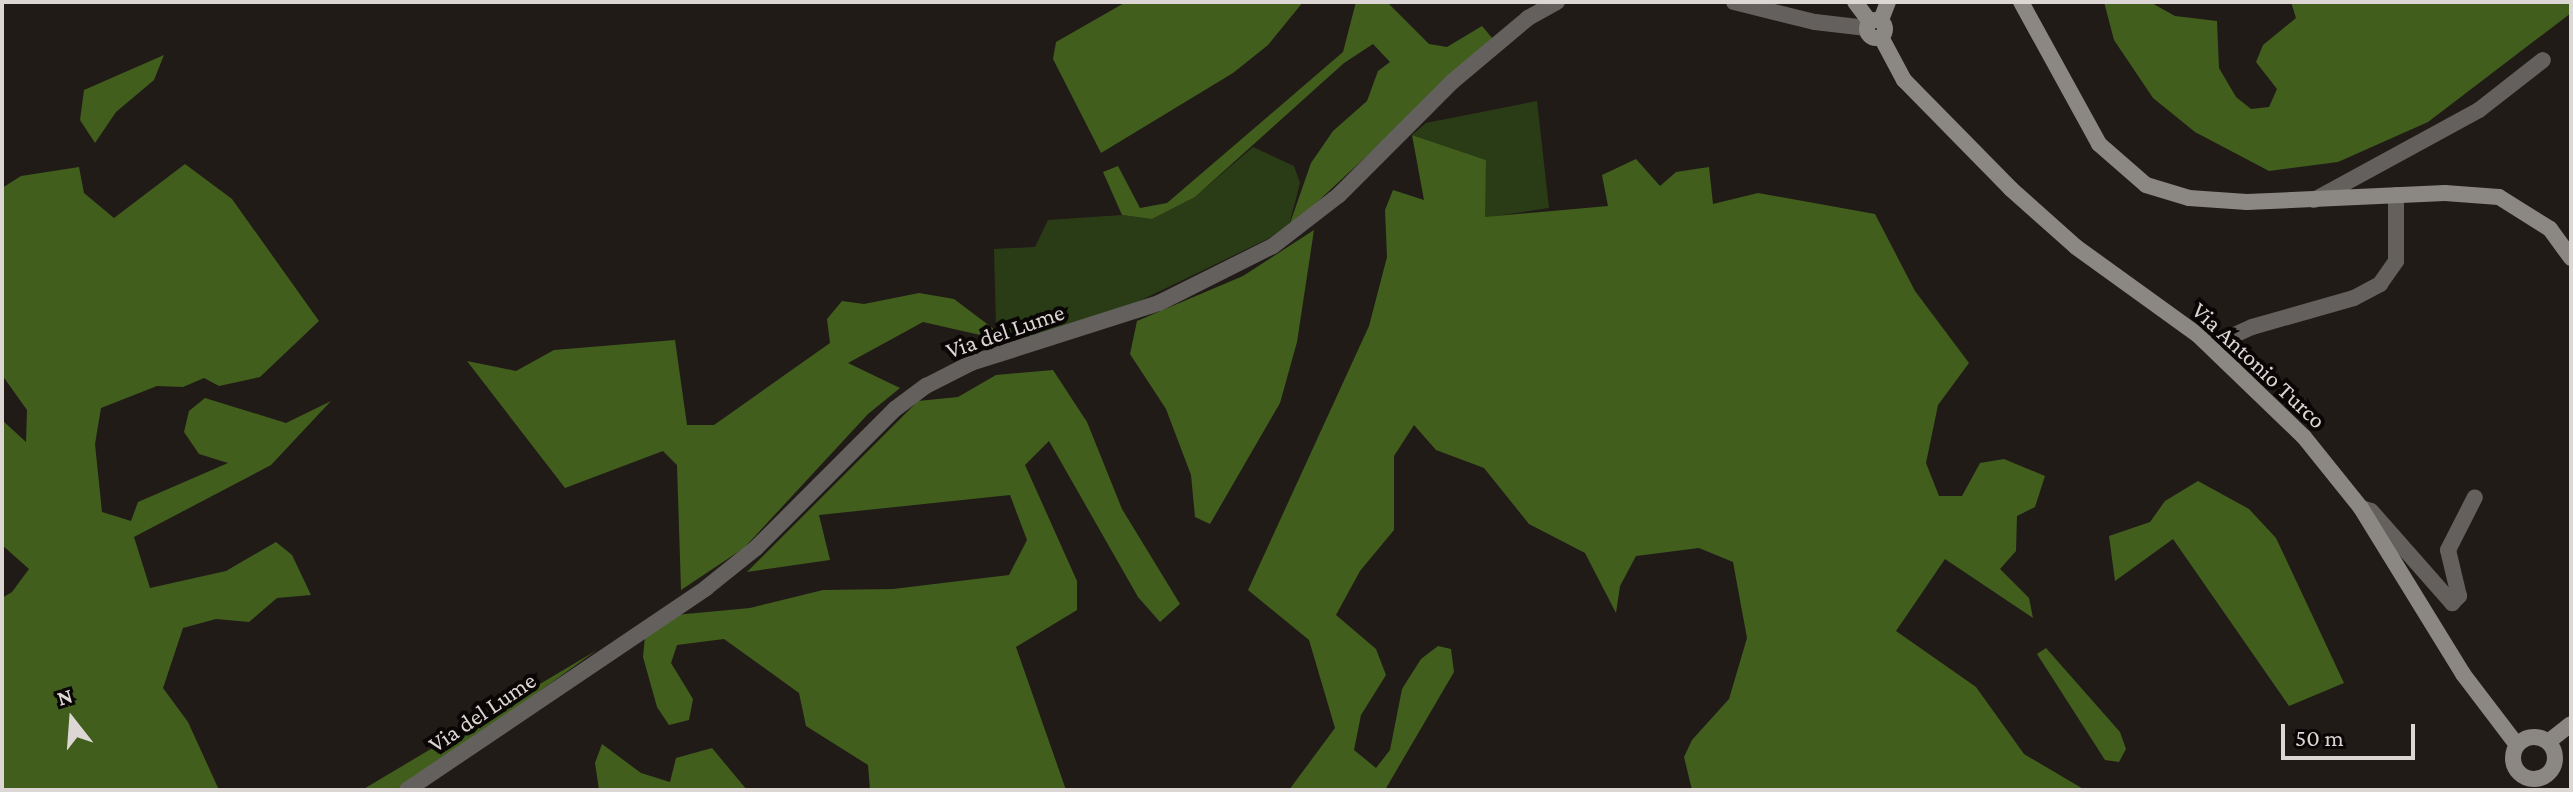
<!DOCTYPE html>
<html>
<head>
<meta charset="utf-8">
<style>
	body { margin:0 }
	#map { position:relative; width:2573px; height:792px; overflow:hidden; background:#211b18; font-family:"Crimson Pro",serif }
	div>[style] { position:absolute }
	.green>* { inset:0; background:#2a3c15 }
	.forest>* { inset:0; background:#415e1d }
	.street>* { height:16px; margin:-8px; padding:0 8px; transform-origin:8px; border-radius:8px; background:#63605d }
	.secondary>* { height:16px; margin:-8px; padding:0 8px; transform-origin:8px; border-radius:8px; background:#8b8783 }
	.secondary>.ring { margin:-8px; padding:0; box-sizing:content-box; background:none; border:16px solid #8b8783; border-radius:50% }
	span { translate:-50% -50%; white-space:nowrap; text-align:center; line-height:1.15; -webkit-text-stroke:8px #090605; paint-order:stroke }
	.street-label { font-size:24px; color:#dcd7d5 }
	.frame { position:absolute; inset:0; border:4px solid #dcd7d5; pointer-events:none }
	.north { position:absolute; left:32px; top:680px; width:80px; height:80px; -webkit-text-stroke:6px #090605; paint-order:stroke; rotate:343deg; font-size:22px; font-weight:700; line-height:32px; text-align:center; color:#dcd7d5 }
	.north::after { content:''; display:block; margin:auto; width:28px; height:36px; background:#dcd7d5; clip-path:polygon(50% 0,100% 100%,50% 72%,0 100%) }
	.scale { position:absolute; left:2281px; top:724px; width:134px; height:36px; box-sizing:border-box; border:4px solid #dcd7d5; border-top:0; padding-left:10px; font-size:24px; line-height:28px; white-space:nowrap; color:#dcd7d5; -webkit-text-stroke:6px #090605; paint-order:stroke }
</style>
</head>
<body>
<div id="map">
	<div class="green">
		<div style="clip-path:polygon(1537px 101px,1549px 208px,1484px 218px,1486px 160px,1412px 135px,1426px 123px)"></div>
		<div style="clip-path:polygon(1253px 147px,1294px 166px,1300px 183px,1288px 229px,1125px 308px,1011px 342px,996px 326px,994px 249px,1035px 247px,1048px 220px,1122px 215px,1152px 219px,1195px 197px)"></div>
	</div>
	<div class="forest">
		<div style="clip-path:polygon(1126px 2px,1303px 2px,1268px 45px,1233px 73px,1101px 153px,1053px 59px,1056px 42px)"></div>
		<div style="clip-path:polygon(1356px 2px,1387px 2px,1429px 44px,1447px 47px,1482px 26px,1493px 39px,1288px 229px,1311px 163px,1333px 131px,1367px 101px,1378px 71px,1390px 62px,1373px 44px,1344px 63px,1195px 197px,1152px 219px,1122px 215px,1103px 172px,1118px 166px,1140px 208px,1167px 203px,1343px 52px)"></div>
		<div style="clip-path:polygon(2104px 2px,2150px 2px,2175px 16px,2217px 21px,2219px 68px,2236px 97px,2251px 109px,2269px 107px,2277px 89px,2256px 62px,2263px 45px,2296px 18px,2291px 2px,2571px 2px,2571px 13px,2428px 122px,2338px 162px,2269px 171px,2195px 132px,2153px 98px,2114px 40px)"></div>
		<div style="clip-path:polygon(164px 55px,154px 80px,116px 112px,95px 143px,80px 120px,84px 90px)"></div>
		<div style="clip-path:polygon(1412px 135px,1486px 160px,1485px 217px,1608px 206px,1602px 175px,1636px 159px,1660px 186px,1676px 172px,1709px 167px,1713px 204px,1758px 193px,1875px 214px,1915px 291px,1969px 363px,1938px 405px,1926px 463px,1939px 496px,1962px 496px,1980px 463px,2004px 459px,2045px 476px,2035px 507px,2017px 516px,2016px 551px,2000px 569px,2029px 598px,2033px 618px,1945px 559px,1896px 631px,1976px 687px,2024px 754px,2085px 790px,1692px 790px,1684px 757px,1692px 740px,1729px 699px,1747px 638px,1733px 562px,1699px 548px,1636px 556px,1620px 586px,1616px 613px,1585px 553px,1529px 524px,1484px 468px,1436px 450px,1414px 425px,1394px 456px,1394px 530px,1360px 571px,1336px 615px,1376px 649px,1386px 675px,1361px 715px,1354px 750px,1376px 768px,1390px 750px,1402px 689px,1421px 659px,1438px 646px,1451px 649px,1454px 672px,1385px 790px,1289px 790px,1335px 728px,1309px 640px,1248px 590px,1369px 326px,1387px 257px,1385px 210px,1393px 190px,1424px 200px)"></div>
		<div style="clip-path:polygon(185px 164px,232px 199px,319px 321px,260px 377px,219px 386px,204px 378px,183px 387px,157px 386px,101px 408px,95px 444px,102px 512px,131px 521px,138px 502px,228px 463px,199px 454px,184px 432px,189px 411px,205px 398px,286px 423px,331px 401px,271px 465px,134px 537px,150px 588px,226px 571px,276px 542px,292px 555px,311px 595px,277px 598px,249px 622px,216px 619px,183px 628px,163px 688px,188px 722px,219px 790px,2px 790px,2px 598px,12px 592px,29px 569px,2px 545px,2px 420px,26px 442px,27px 410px,2px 375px,2px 188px,21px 176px,79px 167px,84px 193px,114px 218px)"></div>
		<div style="clip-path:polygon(1314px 230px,1297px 342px,1280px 403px,1210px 524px,1195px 517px,1191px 475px,1166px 409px,1130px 354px,1137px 321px,1243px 276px)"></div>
		<div style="clip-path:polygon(919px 293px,954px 299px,1011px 342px,923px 322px,848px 363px,900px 388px,868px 414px,744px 548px,681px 590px,677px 465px,663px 451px,565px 488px,467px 361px,516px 371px,554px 350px,675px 340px,687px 425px,714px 425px,830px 343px,827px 319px,842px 301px,864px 304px)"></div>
		<div style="clip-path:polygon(1053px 370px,1087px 422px,1122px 509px,1180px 604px,1160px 622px,1138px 597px,1049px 441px,1025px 465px,1077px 581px,1077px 610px,1016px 647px,1066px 790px,870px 790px,868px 765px,806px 726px,799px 693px,724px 639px,677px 645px,671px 663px,693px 699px,689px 720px,669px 725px,657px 707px,643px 657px,645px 636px,675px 615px,750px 608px,823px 590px,893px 589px,1009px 575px,1027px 540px,1010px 495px,819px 515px,830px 560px,747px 572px,918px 401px,958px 397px,996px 375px)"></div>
		<div style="clip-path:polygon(2198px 481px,2249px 509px,2276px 538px,2344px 683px,2289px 706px,2173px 539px,2115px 581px,2109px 536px,2150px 522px,2165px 501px)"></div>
		<div style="clip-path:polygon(2046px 648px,2120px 732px,2126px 749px,2119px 762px,2105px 760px,2037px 654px)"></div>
		<div style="clip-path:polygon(597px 650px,424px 774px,395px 790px,362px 790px)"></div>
		<div style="clip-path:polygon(602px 744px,641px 773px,670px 782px,676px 758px,712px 748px,747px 790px,599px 790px,595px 763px)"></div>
	</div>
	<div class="street">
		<div style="left:1734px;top:2px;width:83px;rotate:13.9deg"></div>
		<div style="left:1815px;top:22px;width:52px;rotate:6.6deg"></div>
		<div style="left:2314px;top:200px;width:188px;rotate:-28.6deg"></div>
		<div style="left:2479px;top:110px;width:81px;rotate:-38deg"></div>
		<div style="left:2210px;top:346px;width:46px;rotate:-24.3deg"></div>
		<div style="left:2252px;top:327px;width:106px;rotate:-15.9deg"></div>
		<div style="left:2354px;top:298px;width:30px;rotate:-28deg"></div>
		<div style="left:2380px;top:284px;width:28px;rotate:-55deg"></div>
		<div style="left:2396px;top:261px;width:66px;rotate:-90deg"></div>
		<div style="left:2361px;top:508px;width:10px;rotate:17deg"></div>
		<div style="left:2371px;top:511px;width:123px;rotate:48.6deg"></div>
		<div style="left:2452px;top:603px;width:10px;rotate:-45deg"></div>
		<div style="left:2459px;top:596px;width:47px;rotate:-103.4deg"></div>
		<div style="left:2448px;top:550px;width:59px;rotate:-63deg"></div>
		<div style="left:407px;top:790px;width:361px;rotate:-34deg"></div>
		<div style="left:706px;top:588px;width:64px;rotate:-38.7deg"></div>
		<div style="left:756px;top:548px;width:197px;rotate:-45deg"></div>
		<div style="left:895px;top:409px;width:39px;rotate:-37deg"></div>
		<div style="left:926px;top:386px;width:51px;rotate:-27.1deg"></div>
		<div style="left:971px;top:363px;width:197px;rotate:-17.7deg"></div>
		<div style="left:1159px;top:303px;width:127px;rotate:-26.6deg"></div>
		<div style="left:1273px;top:246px;width:83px;rotate:-37.7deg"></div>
		<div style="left:1339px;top:195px;width:161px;rotate:-45deg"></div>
		<div style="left:1453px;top:81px;width:98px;rotate:-40deg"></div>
		<div style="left:1528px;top:18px;width:33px;rotate:-29deg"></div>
	</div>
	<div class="secondary">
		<div style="left:1855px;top:2px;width:25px;rotate:53deg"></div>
		<div style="left:2021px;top:2px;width:162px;rotate:61.2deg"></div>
		<div style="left:2099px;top:144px;width:62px;rotate:41.1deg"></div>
		<div style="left:2146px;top:185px;width:45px;rotate:16.8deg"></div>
		<div style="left:2189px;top:198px;width:58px;rotate:3.9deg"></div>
		<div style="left:2247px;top:202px;width:198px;rotate:-2.6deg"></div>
		<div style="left:2445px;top:193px;width:54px;rotate:4.2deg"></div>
		<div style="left:2499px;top:197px;width:60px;rotate:32.1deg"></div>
		<div style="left:2550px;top:229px;width:36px;rotate:54deg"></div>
		<div class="ring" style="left:1867px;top:20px;width:2px;height:2px"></div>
		<div style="left:1881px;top:20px;width:19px;rotate:-69deg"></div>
		<div style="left:1881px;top:37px;width:49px;rotate:61.9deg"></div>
		<div style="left:1904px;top:80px;width:153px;rotate:45.5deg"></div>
		<div style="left:2011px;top:189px;width:87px;rotate:41.7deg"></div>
		<div style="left:2076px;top:247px;width:150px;rotate:35.8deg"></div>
		<div style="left:2198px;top:335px;width:147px;rotate:43.9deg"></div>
		<div style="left:2304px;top:437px;width:91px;rotate:51.2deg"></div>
		<div style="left:2361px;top:508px;width:195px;rotate:58.4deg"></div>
		<div style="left:2463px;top:674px;width:89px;rotate:52.7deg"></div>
		<div class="ring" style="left:2513px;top:737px;width:26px;height:26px"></div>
		<div style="left:2548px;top:742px;width:29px;rotate:-38deg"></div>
	</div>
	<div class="street-label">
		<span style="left:1005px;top:331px;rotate:-19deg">Via del Lume</span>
		<span style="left:2259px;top:365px;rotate:43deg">Via Antonio Turco</span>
		<span style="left:482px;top:712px;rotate:-34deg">Via del Lume</span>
	</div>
	<div class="frame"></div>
	<div class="north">N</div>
	<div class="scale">50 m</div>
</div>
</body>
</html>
